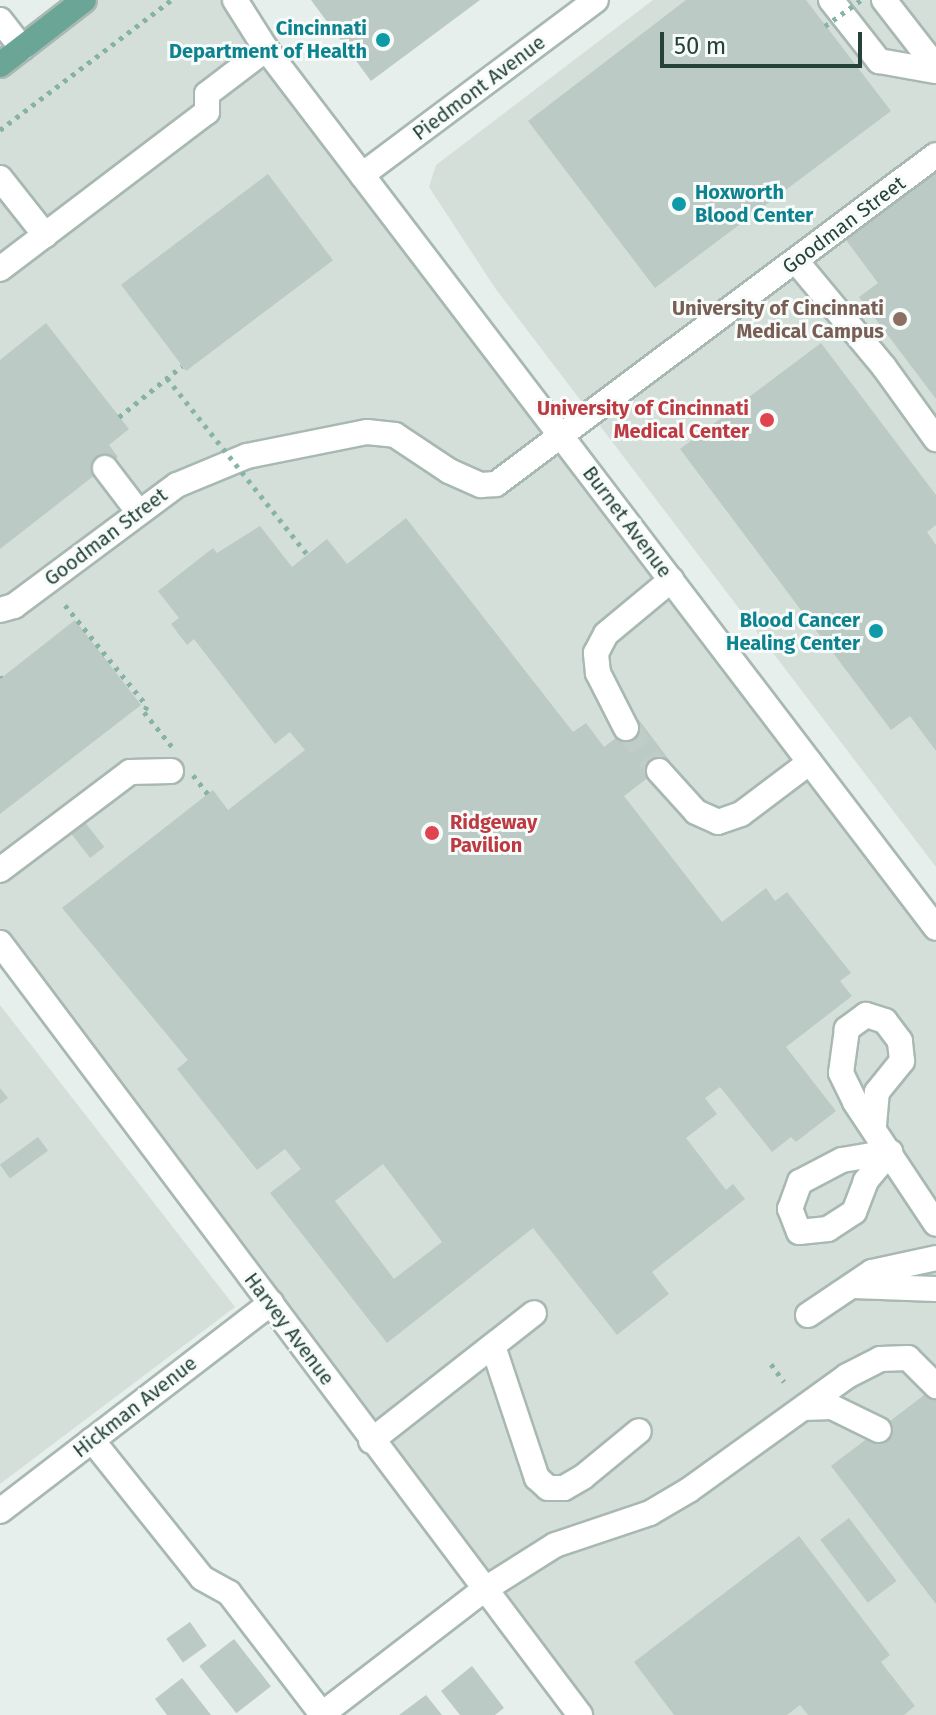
<!DOCTYPE html>
<html>
<head>
<meta charset="utf-8">
<style>
	body { margin:0 }
	#map { position:relative; width:936px; height:1715px; overflow:hidden; background:#e6efeb; font-family:"Fira Sans",sans-serif }
	div>[style] { position:absolute }
	.built>* { inset:0; background:#d4dfda }
	.building>* { inset:0; background:#bbcac4; transform-origin:0 0 }
	.minor-tunnel>* { height:24px; margin-top:-12px; transform-origin:0; background:repeating-linear-gradient(90deg,#bfccc8 0 24px,transparent 0 36px) }
	.path>* { height:5px; margin-top:-2.5px; transform-origin:0; background:repeating-linear-gradient(90deg,#86b3a5 0 4px,transparent 0 10px) }
	.roads { filter:drop-shadow(2px 0 #a8b8b2) drop-shadow(-2px 0 #a8b8b2) drop-shadow(0 2px #a8b8b2) drop-shadow(0 -2px #a8b8b2) }
	.minor>* { height:24px; margin:-12px; padding:0 12px; transform-origin:12px; border-radius:12px; background:#fff }
	.major>* { height:24px; margin:-12px; padding:0 12px; transform-origin:12px; border-radius:12px; background:#6aa596 }
	.path-bridge>* { height:5px; margin-top:-2.5px; transform-origin:0; background:repeating-linear-gradient(90deg,#86b3a5 0 4px,transparent 0 10px) }
	.dots>* { width:22px; height:22px; translate:-50% -50%; box-sizing:border-box; border:4px solid #f7fbf9; border-radius:50% }
	span { translate:-50% -50%; white-space:nowrap; text-align:center; line-height:1.15; -webkit-text-stroke:6px #f7fbf9; paint-order:stroke }
	.culture-label { font-size:20px; color:#0d838f; font-weight:700 }
	.right { translate:-100% -50%; text-align:right }
	.left { translate:0 -50%; text-align:left }
	.street-label { font-size:20px; color:#24423a }
	.education-label { font-size:20px; color:#785e54; font-weight:700 }
	.health-label { font-size:20px; color:#be3a42; font-weight:700 }
	.scale { position:absolute; left:660px; top:32px; width:202px; height:36px; box-sizing:border-box; border:4px solid #24423a; border-top:0; padding-left:10px; font-size:24px; line-height:28px; white-space:nowrap; color:#24423a; -webkit-text-stroke:6px #f7fbf9; paint-order:stroke }
</style>
</head>
<body>
<div id="map">
	<div class="built">
		<div style="clip-path:polygon(84px 0,235px 0,936px 928px,936px 1715px,578px 1715px,0 944px,0 65px)"></div>
		<div style="clip-path:polygon(653px 0,936px 0,936px 867px,495px 288px,429px 187px,436px 165px)"></div>
		<div style="clip-path:polygon(0 1005px,235px 1307px,0 1484px)"></div>
	</div>
	<div class="building">
		<div style="clip-path:polygon(311px 0,480px 0,371px 81px)"></div>
		<div style="clip-path:polygon(686px 0,806px 0,891px 111px,655px 288px,528px 121px)"></div>
		<div style="clip-path:polygon(936px 165px,936px 399px,859px 297px,878px 283px,843px 236px)"></div>
		<div style="left:268px;top:174px;width:108px;height:184px;rotate:53deg"></div>
		<div style="clip-path:polygon(46px 323px,129px 429px,109px 445px,118px 457px,0 549px,0 360px)"></div>
		<div style="clip-path:polygon(821px 343px,936px 495px,936px 525px,927px 532px,936px 545px,936px 751px,910px 716px,891px 730px,680px 449px)"></div>
		<div style="clip-path:polygon(evenodd,406px 518px,573px 732px,586px 723px,604px 747px,639px 720px,670px 761px,624px 796px,722px 922px,766px 888px,775px 901px,787px 892px,851px 973px,840px 981px,852px 996px,786px 1047px,836px 1111px,796px 1142px,791px 1137px,772px 1152px,720px 1087px,705px 1098px,717px 1114px,686px 1138px,726px 1190px,733px 1184px,745px 1199px,652px 1272px,669px 1294px,617px 1335px,533px 1228px,387px 1343px,270px 1193px,301px 1169px,285px 1149px,257px 1170px,177px 1069px,188px 1060px,62px 908px,213px 790px,228px 810px,305px 750px,290px 732px,275px 744px,194px 639px,187px 645px,171px 624px,179px 618px,158px 591px,213px 548px,217px 553px,260px 526px,292px 567px,327px 539px,347px 564px,406px 518px,383px 1164px,442px 1242px,394px 1279px,335px 1201px,383px 1164px)"></div>
		<div style="clip-path:polygon(75px 620px,141px 705px,0 814px,0 679px)"></div>
		<div style="left:84px;top:821px;width:33px;height:18px;rotate:52deg"></div>
		<div style="clip-path:polygon(0 1088px,8px 1098px,0 1104px)"></div>
		<div style="left:38px;top:1137px;width:17px;height:47px;rotate:54deg"></div>
		<div style="clip-path:polygon(936px 1386px,936px 1604px,831px 1466px)"></div>
		<div style="left:849px;top:1518px;width:79px;height:36px;rotate:53deg"></div>
		<div style="clip-path:polygon(799px 1536px,890px 1655px,881px 1662px,915px 1706px,904px 1715px,808px 1715px,800px 1705px,787px 1715px,674px 1715px,634px 1662px)"></div>
		<div style="left:190px;top:1622px;width:29px;height:29px;rotate:55deg"></div>
		<div style="left:234px;top:1639px;width:60px;height:44px;rotate:52deg"></div>
		<div style="clip-path:polygon(472px 1666px,504px 1708px,495px 1715px,460px 1715px,441px 1691px)"></div>
		<div style="clip-path:polygon(182px 1678px,211px 1715px,167px 1715px,155px 1699px)"></div>
		<div style="clip-path:polygon(426px 1695px,442px 1715px,399px 1715px)"></div>
	</div>
	<div class="minor-tunnel">
		<div style="left:626px;top:728px;width:54px;rotate:52.5deg"></div>
	</div>
	<div class="path">
		<div style="left:0;top:130px;width:215px;rotate:-37.2deg"></div>
		<div style="left:119px;top:417px;width:81px;rotate:-39deg"></div>
		<div style="left:65px;top:605px;width:130px;rotate:50.9deg"></div>
		<div style="left:147px;top:706px;width:7px;rotate:117deg"></div>
		<div style="left:144px;top:712px;width:46px;rotate:51.1deg"></div>
		<div style="left:0;top:676px;width:2px;rotate:63deg"></div>
		<div style="left:193px;top:775px;width:24px;rotate:52deg"></div>
		<div style="left:771px;top:1364px;width:22px;rotate:54deg"></div>
	</div>
	<div class="roads">
		<div class="minor">
			<div style="left:235px;top:0;width:58px;rotate:57.7deg"></div>
			<div style="left:266px;top:49px;width:1105px;rotate:52.68deg"></div>
			<div style="left:831px;top:0;width:78px;rotate:51.8deg"></div>
			<div style="left:879px;top:61px;width:58px;rotate:10deg"></div>
			<div style="left:884px;top:0;width:85px;rotate:52.2deg"></div>
			<div style="left:0;top:20px;width:36px;rotate:52deg"></div>
			<div style="left:362px;top:175px;width:292px;rotate:-36.8deg"></div>
			<div style="left:0;top:178px;width:73px;rotate:51.7deg"></div>
			<div style="left:796px;top:261px;width:138px;rotate:50.3deg"></div>
			<div style="left:884px;top:367px;width:89px;rotate:54.2deg"></div>
			<div style="left:0;top:269px;width:260px;rotate:-37.2deg"></div>
			<div style="left:207px;top:112px;width:18px;rotate:-90deg"></div>
			<div style="left:207px;top:94px;width:74px;rotate:-37.3deg"></div>
			<div style="left:105px;top:468px;width:53px;rotate:52.7deg"></div>
			<div style="left:0;top:610px;width:15px;rotate:-16deg"></div>
			<div style="left:14px;top:606px;width:203px;rotate:-36.6deg"></div>
			<div style="left:177px;top:485px;width:76px;rotate:-22.5deg"></div>
			<div style="left:247px;top:456px;width:122px;rotate:-11.3deg"></div>
			<div style="left:367px;top:432px;width:28px;rotate:6deg"></div>
			<div style="left:395px;top:435px;width:65px;rotate:33.7deg"></div>
			<div style="left:449px;top:471px;width:35px;rotate:24deg"></div>
			<div style="left:481px;top:485px;width:15px;rotate:-4deg"></div>
			<div style="left:496px;top:484px;width:549px;rotate:-36.79deg"></div>
			<div style="left:626px;top:728px;width:62px;rotate:-117deg"></div>
			<div style="left:598px;top:673px;width:20px;rotate:-96deg"></div>
			<div style="left:596px;top:653px;width:21px;rotate:-62deg"></div>
			<div style="left:606px;top:634px;width:85px;rotate:-39.7deg"></div>
			<div style="left:659px;top:771px;width:55px;rotate:47.9deg"></div>
			<div style="left:696px;top:812px;width:24px;rotate:24deg"></div>
			<div style="left:718px;top:822px;width:24px;rotate:-19deg"></div>
			<div style="left:741px;top:814px;width:86px;rotate:-37deg"></div>
			<div style="left:0;top:870px;width:163px;rotate:-37deg"></div>
			<div style="left:130px;top:772px;width:41px;rotate:-1.4deg"></div>
			<div style="left:0;top:943px;width:966px;rotate:53.08deg"></div>
			<div style="left:874px;top:1125px;width:33px;rotate:-85deg"></div>
			<div style="left:877px;top:1092px;width:40px;rotate:-51deg"></div>
			<div style="left:902px;top:1061px;width:20px;rotate:-96deg"></div>
			<div style="left:900px;top:1041px;width:25px;rotate:-127deg"></div>
			<div style="left:885px;top:1021px;width:20px;rotate:-162deg"></div>
			<div style="left:866px;top:1015px;width:24px;rotate:144deg"></div>
			<div style="left:847px;top:1029px;width:44px;rotate:97.8deg"></div>
			<div style="left:841px;top:1073px;width:32px;rotate:64deg"></div>
			<div style="left:855px;top:1102px;width:146px;rotate:56.4deg"></div>
			<div style="left:890px;top:1152px;width:38px;rotate:130deg"></div>
			<div style="left:866px;top:1181px;width:33px;rotate:111deg"></div>
			<div style="left:854px;top:1212px;width:31px;rotate:147deg"></div>
			<div style="left:828px;top:1229px;width:29px;rotate:174deg"></div>
			<div style="left:799px;top:1232px;width:25px;rotate:-111deg"></div>
			<div style="left:790px;top:1209px;width:29px;rotate:-70deg"></div>
			<div style="left:800px;top:1182px;width:47px;rotate:-27.6deg"></div>
			<div style="left:842px;top:1160px;width:49px;rotate:-9.5deg"></div>
			<div style="left:853px;top:1286px;width:83px;rotate:2.1deg"></div>
			<div style="left:808px;top:1315px;width:77px;rotate:-33.9deg"></div>
			<div style="left:872px;top:1272px;width:66px;rotate:-12.3deg"></div>
			<div style="left:493px;top:1346px;width:139px;rotate:71.6deg"></div>
			<div style="left:537px;top:1478px;width:15px;rotate:42deg"></div>
			<div style="left:548px;top:1488px;width:16px"></div>
			<div style="left:564px;top:1488px;width:22px;rotate:-30deg"></div>
			<div style="left:583px;top:1477px;width:72px;rotate:-39.4deg"></div>
			<div style="left:804px;top:1408px;width:28px;rotate:-2deg"></div>
			<div style="left:832px;top:1407px;width:52px;rotate:26.1deg"></div>
			<div style="left:92px;top:1440px;width:176px;rotate:51.4deg"></div>
			<div style="left:202px;top:1578px;width:31px;rotate:29deg"></div>
			<div style="left:229px;top:1593px;width:153px;rotate:52.5deg"></div>
			<div style="left:371px;top:1441px;width:207px;rotate:-38.1deg"></div>
			<div style="left:0;top:1511px;width:342px;rotate:-37.5deg"></div>
			<div style="left:321px;top:1715px;width:203px;rotate:-37.6deg"></div>
			<div style="left:482px;top:1591px;width:86px;rotate:-32.2deg"></div>
			<div style="left:555px;top:1545px;width:100px;rotate:-18.6deg"></div>
			<div style="left:650px;top:1513px;width:45px;rotate:-30.5deg"></div>
			<div style="left:689px;top:1490px;width:195px;rotate:-35.8deg"></div>
			<div style="left:847px;top:1376px;width:37px;rotate:-27deg"></div>
			<div style="left:880px;top:1359px;width:28px;rotate:-2deg"></div>
			<div style="left:908px;top:1358px;width:40px;rotate:45deg"></div>
		</div>
		<div class="major">
			<div style="left:0;top:65px;width:106px;rotate:-37.7deg"></div>
		</div>
	</div>
	<div class="path-bridge">
		<div style="left:825px;top:26px;width:44px;rotate:-35.8deg"></div>
		<div style="left:167px;top:378px;width:226px;rotate:51.5deg"></div>
	</div>
	<div class="dots">
		<div style="left:383px;top:40px;background:#0f9aa8"></div>
		<div style="left:679px;top:204px;background:#0f9aa8"></div>
		<div style="left:900px;top:319px;background:#8d6e63"></div>
		<div style="left:767px;top:420px;background:#e0444e"></div>
		<div style="left:876px;top:631px;background:#0f9aa8"></div>
		<div style="left:432px;top:833px;background:#e0444e"></div>
	</div>
	<div class="culture-label">
		<span class="right" style="left:367px;top:40px">Cincinnati<br>Department of Health</span>
		<span class="left" style="left:695px;top:204px">Hoxworth<br>Blood Center</span>
		<span class="right" style="left:860px;top:632px">Blood Cancer<br>Healing Center</span>
	</div>
	<div class="street-label">
		<span style="left:479px;top:88px;rotate:-37deg">Piedmont Avenue</span>
		<span style="left:844px;top:225px;rotate:-37deg">Goodman Street</span>
		<span style="left:627px;top:522px;rotate:53deg">Burnet Avenue</span>
		<span style="left:106px;top:537px;rotate:-37deg">Goodman Street</span>
		<span style="left:289px;top:1329px;rotate:53deg">Harvey Avenue</span>
		<span style="left:135px;top:1407px;rotate:-38deg">Hickman Avenue</span>
	</div>
	<div class="education-label">
		<span class="right" style="left:884px;top:320px">University of Cincinnati<br>Medical Campus</span>
	</div>
	<div class="health-label">
		<span class="right" style="left:749px;top:420px">University of Cincinnati<br>Medical Center</span>
		<span class="left" style="left:450px;top:834px">Ridgeway<br>Pavilion</span>
	</div>
	<div class="scale">50 m</div>
</div>
</body>
</html>
